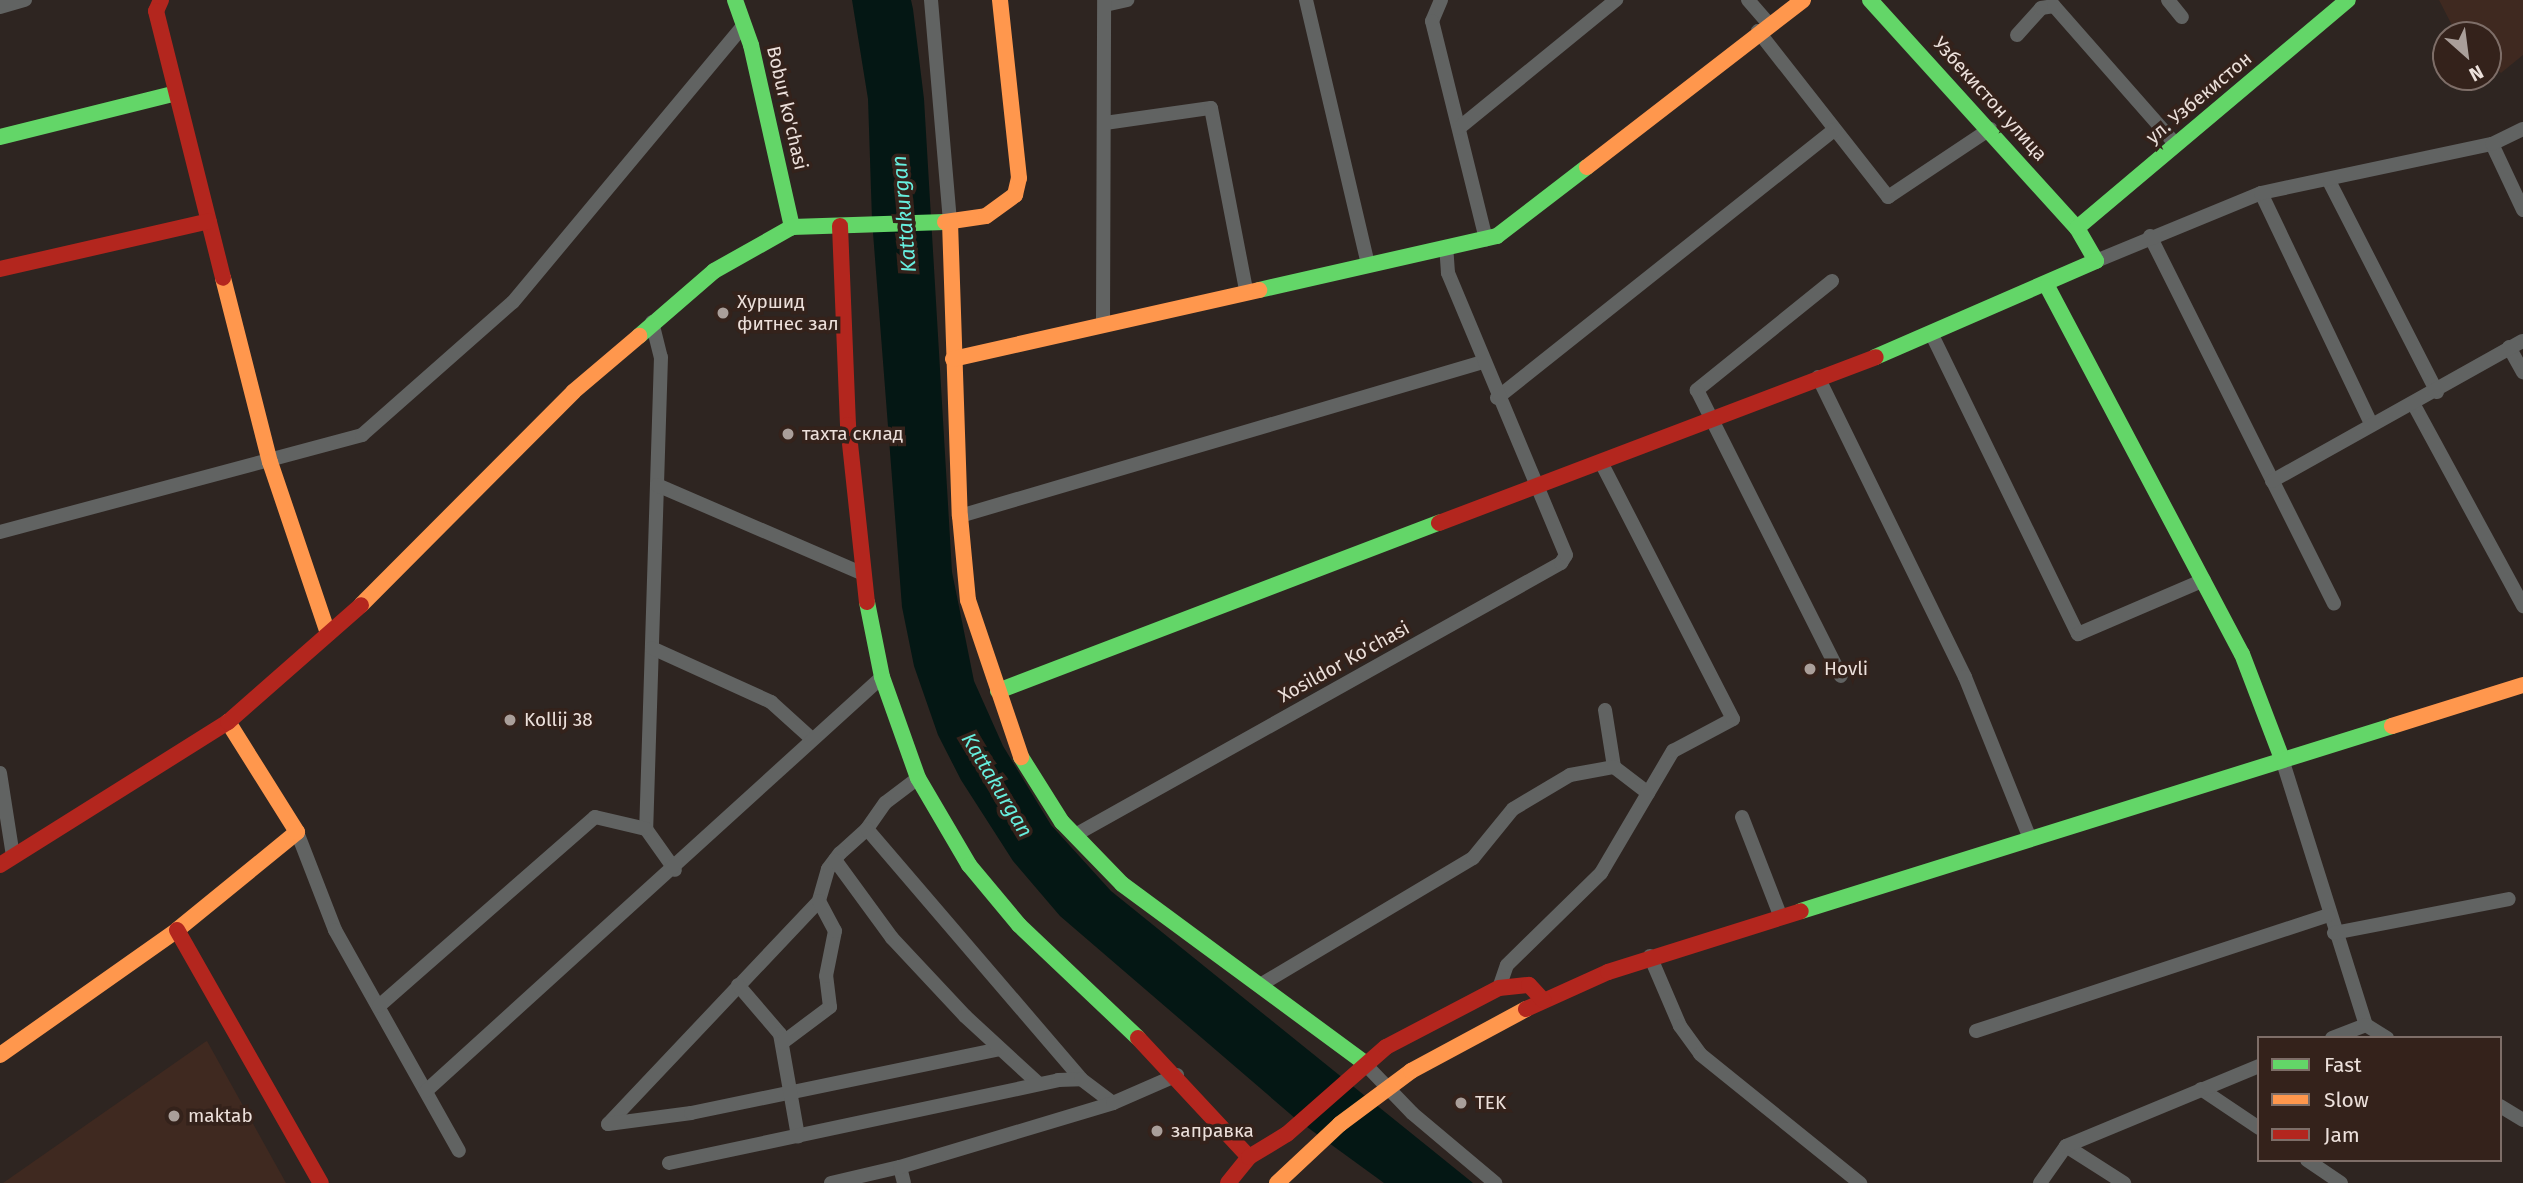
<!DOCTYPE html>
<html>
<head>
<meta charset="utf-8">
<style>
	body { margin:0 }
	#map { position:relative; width:2523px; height:1183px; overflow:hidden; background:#2e2521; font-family:"Fira Sans",sans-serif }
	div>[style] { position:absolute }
	.built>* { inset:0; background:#3f2920 }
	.water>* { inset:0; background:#041714 }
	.street>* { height:14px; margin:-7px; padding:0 7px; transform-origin:7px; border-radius:7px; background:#616362 }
	.fast>* { height:16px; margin:-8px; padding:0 8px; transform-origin:8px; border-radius:8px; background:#63d668 }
	.slow>* { height:16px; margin:-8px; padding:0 8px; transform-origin:8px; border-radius:8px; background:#ff974d }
	.jam>* { height:16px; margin:-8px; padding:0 8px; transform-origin:8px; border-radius:8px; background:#b3261e }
	.dots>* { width:19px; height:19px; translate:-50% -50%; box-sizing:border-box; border:4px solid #34221b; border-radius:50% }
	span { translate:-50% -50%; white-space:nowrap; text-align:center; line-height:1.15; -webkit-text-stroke:7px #34221b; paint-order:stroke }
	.street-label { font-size:19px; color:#ece0db }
	.poi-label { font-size:19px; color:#ece0db }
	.left { translate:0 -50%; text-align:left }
	.water-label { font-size:21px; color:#67eede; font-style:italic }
	.legend { position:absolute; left:2257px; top:1036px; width:245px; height:126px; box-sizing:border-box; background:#34221b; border:2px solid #7e6e68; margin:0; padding:9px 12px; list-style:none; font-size:21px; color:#ece0db }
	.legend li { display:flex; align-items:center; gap:14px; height:35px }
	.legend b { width:35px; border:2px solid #7e6e68 }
	.north { position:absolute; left:2432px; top:21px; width:70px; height:70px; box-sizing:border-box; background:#34221b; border:2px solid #7e6e68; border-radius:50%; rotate:152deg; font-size:19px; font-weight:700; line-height:28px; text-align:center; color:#ece0db }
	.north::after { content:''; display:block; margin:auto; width:24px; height:32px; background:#aa9f9a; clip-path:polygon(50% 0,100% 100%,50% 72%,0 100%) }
</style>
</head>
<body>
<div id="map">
	<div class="built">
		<div style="clip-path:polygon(2439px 0,2523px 0,2523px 55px,2501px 73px,2488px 60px,2488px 35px,2457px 35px)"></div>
		<div style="clip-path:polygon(207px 1041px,286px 1183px,3px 1183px,205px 1042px)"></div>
	</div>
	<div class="water">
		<div style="clip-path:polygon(852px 0,911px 0,913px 9px,924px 99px,952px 572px,974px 681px,1003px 746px,1051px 825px,1111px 891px,1473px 1183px,1384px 1183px,1296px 1119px,1060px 916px,1013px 861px,961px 780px,938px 735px,914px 666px,902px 607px,872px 220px,868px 99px)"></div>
	</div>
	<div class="street">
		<div style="left:931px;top:0;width:223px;rotate:85.1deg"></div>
		<div style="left:1306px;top:0;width:271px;rotate:76.8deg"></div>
		<div style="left:1441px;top:0;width:23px;rotate:113deg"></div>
		<div style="left:1432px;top:21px;width:225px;rotate:76.1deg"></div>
		<div style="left:1748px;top:0;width:30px;rotate:49deg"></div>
		<div style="left:2168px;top:0;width:22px;rotate:51deg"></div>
		<div style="left:1105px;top:5px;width:23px;rotate:-13deg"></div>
		<div style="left:0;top:7px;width:26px;rotate:-16deg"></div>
		<div style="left:1758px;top:31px;width:211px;rotate:51.9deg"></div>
		<div style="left:1888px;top:197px;width:123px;rotate:-33.7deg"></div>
		<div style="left:2017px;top:35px;width:36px;rotate:-48deg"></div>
		<div style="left:2041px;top:8px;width:13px;rotate:-9deg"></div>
		<div style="left:2054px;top:6px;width:185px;rotate:48.7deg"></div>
		<div style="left:1105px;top:123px;width:107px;rotate:-8.1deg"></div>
		<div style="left:1211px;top:108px;width:185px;rotate:79.1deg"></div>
		<div style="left:1459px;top:128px;width:203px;rotate:-39.2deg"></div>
		<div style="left:2492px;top:144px;width:73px;rotate:64.8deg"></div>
		<div style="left:2329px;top:181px;width:237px;rotate:62.9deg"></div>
		<div style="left:2261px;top:193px;width:256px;rotate:64.5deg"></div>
		<div style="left:2150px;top:236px;width:411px;rotate:63.4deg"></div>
		<div style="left:2096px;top:261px;width:178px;rotate:-22.4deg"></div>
		<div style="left:2261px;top:193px;width:236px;rotate:-12deg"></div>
		<div style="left:2492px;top:144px;width:34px;rotate:-26deg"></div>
		<div style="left:1832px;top:281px;width:174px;rotate:141.1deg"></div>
		<div style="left:1697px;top:390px;width:320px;rotate:63.3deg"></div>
		<div style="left:652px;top:322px;width:36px;rotate:76deg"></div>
		<div style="left:661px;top:357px;width:472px;rotate:91.8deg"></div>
		<div style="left:646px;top:829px;width:50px;rotate:54.7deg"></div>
		<div style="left:1103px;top:323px;width:323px;rotate:-89.8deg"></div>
		<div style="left:1932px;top:335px;width:333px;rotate:64deg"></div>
		<div style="left:2078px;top:634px;width:137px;rotate:-23.2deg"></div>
		<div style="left:2509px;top:347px;width:29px;rotate:61deg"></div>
		<div style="left:1818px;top:377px;width:334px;rotate:63.9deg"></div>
		<div style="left:1965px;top:677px;width:171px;rotate:68.1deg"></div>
		<div style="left:1497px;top:398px;width:431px;rotate:-38.5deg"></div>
		<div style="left:2414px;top:405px;width:229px;rotate:61.5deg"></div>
		<div style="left:2272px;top:481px;width:287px;rotate:-29.2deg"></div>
		<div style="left:657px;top:485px;width:222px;rotate:23.3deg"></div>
		<div style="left:960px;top:516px;width:545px;rotate:-16.41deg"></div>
		<div style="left:0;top:532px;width:375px;rotate:-15deg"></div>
		<div style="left:362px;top:435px;width:201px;rotate:-41.4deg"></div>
		<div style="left:513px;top:302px;width:361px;rotate:-50.2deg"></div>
		<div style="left:652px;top:648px;width:131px;rotate:24.4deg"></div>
		<div style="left:771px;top:702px;width:55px;rotate:42.1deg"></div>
		<div style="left:1605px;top:710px;width:58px;rotate:81deg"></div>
		<div style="left:2282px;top:759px;width:279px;rotate:72.5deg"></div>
		<div style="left:2366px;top:1025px;width:25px;rotate:32deg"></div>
		<div style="left:0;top:773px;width:84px;rotate:81.1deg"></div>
		<div style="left:918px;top:778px;width:41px;rotate:142.9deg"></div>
		<div style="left:885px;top:803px;width:32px;rotate:125deg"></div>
		<div style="left:867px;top:829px;width:36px;rotate:138deg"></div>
		<div style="left:840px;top:853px;width:20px;rotate:127deg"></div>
		<div style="left:828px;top:869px;width:33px;rotate:106deg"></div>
		<div style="left:819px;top:901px;width:307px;rotate:133.4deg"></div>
		<div style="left:608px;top:1124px;width:84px;rotate:-7.5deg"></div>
		<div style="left:691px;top:1113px;width:315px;rotate:-11.7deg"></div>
		<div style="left:1742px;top:817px;width:105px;rotate:68.8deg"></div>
		<div style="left:867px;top:829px;width:329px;rotate:49.4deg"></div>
		<div style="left:297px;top:832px;width:105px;rotate:68.8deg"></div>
		<div style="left:335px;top:930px;width:253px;rotate:60.7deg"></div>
		<div style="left:1075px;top:835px;width:557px;rotate:-29.23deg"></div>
		<div style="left:1561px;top:563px;width:9px;rotate:-58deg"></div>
		<div style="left:1566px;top:555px;width:306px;rotate:-112.7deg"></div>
		<div style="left:1448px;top:273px;width:26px;rotate:-94deg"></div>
		<div style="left:835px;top:860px;width:97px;rotate:53.8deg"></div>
		<div style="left:892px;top:938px;width:107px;rotate:46.9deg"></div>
		<div style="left:965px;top:1016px;width:100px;rotate:42.6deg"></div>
		<div style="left:2334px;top:933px;width:178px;rotate:-11deg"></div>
		<div style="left:1650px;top:956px;width:76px;rotate:66.8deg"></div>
		<div style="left:1680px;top:1026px;width:34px;rotate:54deg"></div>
		<div style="left:1700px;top:1054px;width:206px;rotate:38.9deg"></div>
		<div style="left:738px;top:985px;width:65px;rotate:49.4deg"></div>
		<div style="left:780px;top:1034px;width:104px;rotate:80deg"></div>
		<div style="left:1260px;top:985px;width:248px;rotate:-30.8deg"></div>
		<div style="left:1473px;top:858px;width:63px;rotate:-50.8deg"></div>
		<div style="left:1513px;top:809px;width:66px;rotate:-30.8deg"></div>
		<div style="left:1570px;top:775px;width:45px;rotate:-10.3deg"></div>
		<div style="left:1614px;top:767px;width:43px;rotate:37.4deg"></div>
		<div style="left:1499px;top:988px;width:24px;rotate:-71deg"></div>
		<div style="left:1507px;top:965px;width:132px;rotate:-44.4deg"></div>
		<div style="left:1601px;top:873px;width:142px;rotate:-59.5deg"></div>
		<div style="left:1673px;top:751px;width:68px;rotate:-28.1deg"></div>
		<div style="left:1733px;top:719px;width:289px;rotate:-117.2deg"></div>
		<div style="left:379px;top:1006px;width:287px;rotate:-41.2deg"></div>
		<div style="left:595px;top:817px;width:52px;rotate:13.2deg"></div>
		<div style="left:1976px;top:1031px;width:371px;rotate:-18.2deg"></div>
		<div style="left:2332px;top:1038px;width:36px;rotate:-21deg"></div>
		<div style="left:782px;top:1043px;width:60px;rotate:-36.9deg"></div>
		<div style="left:830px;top:1007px;width:31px;rotate:-97deg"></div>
		<div style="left:826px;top:976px;width:46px;rotate:-78.7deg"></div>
		<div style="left:835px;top:931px;width:34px;rotate:-118deg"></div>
		<div style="left:1363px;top:1062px;width:71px;rotate:46.1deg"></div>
		<div style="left:1412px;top:1113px;width:109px;rotate:40.1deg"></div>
		<div style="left:2201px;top:1089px;width:70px;rotate:33.9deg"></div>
		<div style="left:426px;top:1091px;width:616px;rotate:-42.24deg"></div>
		<div style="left:2500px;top:1106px;width:27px;rotate:31deg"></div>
		<div style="left:2066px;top:1146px;width:69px;rotate:32.5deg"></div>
		<div style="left:2307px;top:1160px;width:41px;rotate:34.1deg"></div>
		<div style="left:669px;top:1163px;width:398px;rotate:-12deg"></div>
		<div style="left:1058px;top:1080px;width:23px;rotate:-2deg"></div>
		<div style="left:1081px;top:1079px;width:40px;rotate:37deg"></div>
		<div style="left:900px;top:1167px;width:16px;rotate:76deg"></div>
		<div style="left:831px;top:1183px;width:71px;rotate:-13.1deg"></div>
		<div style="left:900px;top:1167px;width:222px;rotate:-16.7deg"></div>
		<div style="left:1113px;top:1103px;width:70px;rotate:-23.6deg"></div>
		<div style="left:2040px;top:1183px;width:45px;rotate:-54.9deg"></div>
		<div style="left:2066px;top:1146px;width:209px;rotate:-22.5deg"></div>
	</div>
	<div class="fast">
		<div style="left:735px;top:0;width:48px;rotate:70.4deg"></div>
		<div style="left:751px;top:45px;width:187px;rotate:77.3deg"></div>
		<div style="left:1870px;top:0;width:308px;rotate:47.8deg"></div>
		<div style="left:2077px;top:228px;width:38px;rotate:60deg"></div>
		<div style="left:2096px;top:261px;width:241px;rotate:156.5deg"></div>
		<div style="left:0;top:137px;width:181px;rotate:-14deg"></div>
		<div style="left:2077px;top:228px;width:354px;rotate:-40.1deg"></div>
		<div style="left:2047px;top:286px;width:416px;rotate:62.1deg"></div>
		<div style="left:2242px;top:654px;width:112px;rotate:69.1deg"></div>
		<div style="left:1259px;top:290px;width:244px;rotate:-12.8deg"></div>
		<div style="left:1497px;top:236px;width:113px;rotate:-37.5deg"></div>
		<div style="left:639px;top:336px;width:99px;rotate:-40.9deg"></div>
		<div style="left:714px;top:271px;width:90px;rotate:-29.4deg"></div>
		<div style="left:792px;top:227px;width:153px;rotate:-1.9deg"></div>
		<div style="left:867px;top:602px;width:76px;rotate:78.7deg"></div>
		<div style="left:882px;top:677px;width:107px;rotate:70.4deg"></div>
		<div style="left:918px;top:778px;width:101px;rotate:59.6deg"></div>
		<div style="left:969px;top:865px;width:78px;rotate:50.2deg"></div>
		<div style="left:1019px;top:925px;width:164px;rotate:43.5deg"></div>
		<div style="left:998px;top:691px;width:472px;rotate:-20.9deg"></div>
		<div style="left:1021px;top:757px;width:77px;rotate:57.8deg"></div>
		<div style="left:1062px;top:822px;width:86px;rotate:45.9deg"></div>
		<div style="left:1122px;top:884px;width:300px;rotate:36.4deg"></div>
		<div style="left:1801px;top:911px;width:619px;rotate:-17.38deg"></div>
	</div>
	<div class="slow">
		<div style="left:1587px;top:167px;width:273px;rotate:-37.7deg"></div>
		<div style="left:945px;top:222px;width:41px;rotate:-8.3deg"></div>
		<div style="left:986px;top:216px;width:36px;rotate:-36deg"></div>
		<div style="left:1015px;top:195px;width:17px;rotate:-77deg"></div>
		<div style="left:1019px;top:178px;width:179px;rotate:-96.1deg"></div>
		<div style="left:950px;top:222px;width:294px;rotate:88.1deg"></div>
		<div style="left:960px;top:516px;width:84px;rotate:84.6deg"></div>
		<div style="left:968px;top:600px;width:166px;rotate:71.3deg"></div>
		<div style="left:223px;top:278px;width:190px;rotate:75.7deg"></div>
		<div style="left:270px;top:462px;width:181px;rotate:71.3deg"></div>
		<div style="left:953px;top:359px;width:314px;rotate:-12.7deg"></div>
		<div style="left:361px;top:605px;width:301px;rotate:-45.1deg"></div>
		<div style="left:573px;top:392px;width:87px;rotate:-40.3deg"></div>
		<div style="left:2392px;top:726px;width:137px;rotate:-17.4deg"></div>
		<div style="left:0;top:1055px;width:217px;rotate:-35.2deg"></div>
		<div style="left:177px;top:930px;width:155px;rotate:-39.2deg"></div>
		<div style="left:297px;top:832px;width:130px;rotate:-122.1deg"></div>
		<div style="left:1277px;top:1183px;width:86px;rotate:-43.1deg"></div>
		<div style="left:1340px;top:1124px;width:89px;rotate:-36.7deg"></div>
		<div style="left:1411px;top:1071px;width:131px;rotate:-28.3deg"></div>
	</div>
	<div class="jam">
		<div style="left:161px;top:0;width:12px;rotate:114deg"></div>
		<div style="left:156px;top:11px;width:275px;rotate:75.9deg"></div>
		<div style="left:840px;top:226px;width:199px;rotate:87.7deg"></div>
		<div style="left:848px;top:425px;width:178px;rotate:83.9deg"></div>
		<div style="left:0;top:269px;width:214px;rotate:-12.9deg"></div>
		<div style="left:1439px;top:523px;width:467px;rotate:-20.8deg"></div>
		<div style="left:0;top:865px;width:269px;rotate:-32.1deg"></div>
		<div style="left:228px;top:722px;width:177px;rotate:-41.3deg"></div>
		<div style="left:177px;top:930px;width:291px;rotate:60.4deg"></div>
		<div style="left:1526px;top:1009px;width:90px;rotate:-24.3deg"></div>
		<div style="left:1608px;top:972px;width:202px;rotate:-17.5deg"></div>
		<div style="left:1138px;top:1038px;width:163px;rotate:47deg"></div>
		<div style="left:1228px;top:1183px;width:33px;rotate:-51deg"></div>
		<div style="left:1249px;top:1157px;width:44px;rotate:-31.2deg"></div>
		<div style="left:1287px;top:1134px;width:132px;rotate:-41.3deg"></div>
		<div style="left:1386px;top:1047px;width:127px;rotate:-27.6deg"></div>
		<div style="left:1499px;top:988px;width:30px;rotate:-6deg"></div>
		<div style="left:1529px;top:985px;width:21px;rotate:47deg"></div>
	</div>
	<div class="dots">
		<div style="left:723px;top:313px;background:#aa9f9a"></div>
		<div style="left:788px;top:434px;background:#aa9f9a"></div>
		<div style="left:1810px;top:669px;background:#aa9f9a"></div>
		<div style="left:510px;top:720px;background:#aa9f9a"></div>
		<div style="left:1461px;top:1103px;background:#aa9f9a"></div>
		<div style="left:174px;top:1116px;background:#aa9f9a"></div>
		<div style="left:1157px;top:1131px;background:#aa9f9a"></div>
	</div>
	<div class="street-label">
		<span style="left:2199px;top:98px;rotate:-40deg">ул. Узбекистон</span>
		<span style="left:1990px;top:99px;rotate:48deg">Узбекистон улица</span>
		<span style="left:787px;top:108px;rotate:77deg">Bobur ko'chasi</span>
		<span style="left:1344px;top:662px;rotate:-29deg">Xosildor Ko’chasi</span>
	</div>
	<div class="poi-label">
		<span class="left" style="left:737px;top:313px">Хуршид<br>фитнес зал</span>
		<span class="left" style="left:802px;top:434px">тахта склад</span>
		<span class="left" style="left:1824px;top:669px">Hovli</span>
		<span class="left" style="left:524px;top:720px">Kollij 38</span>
		<span class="left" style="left:1475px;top:1103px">TEK</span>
		<span class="left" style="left:188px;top:1116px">maktab</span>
		<span class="left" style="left:1171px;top:1131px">заправка</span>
	</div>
	<div class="water-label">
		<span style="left:904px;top:214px;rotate:-95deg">Kattakurgan</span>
		<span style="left:997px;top:785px;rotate:59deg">Kattakurgan</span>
	</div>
	<ul class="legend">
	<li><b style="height:9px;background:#63d668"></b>Fast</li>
	<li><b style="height:9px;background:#ff974d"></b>Slow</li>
	<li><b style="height:9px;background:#b3261e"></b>Jam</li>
	</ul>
	<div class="north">N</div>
</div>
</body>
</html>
